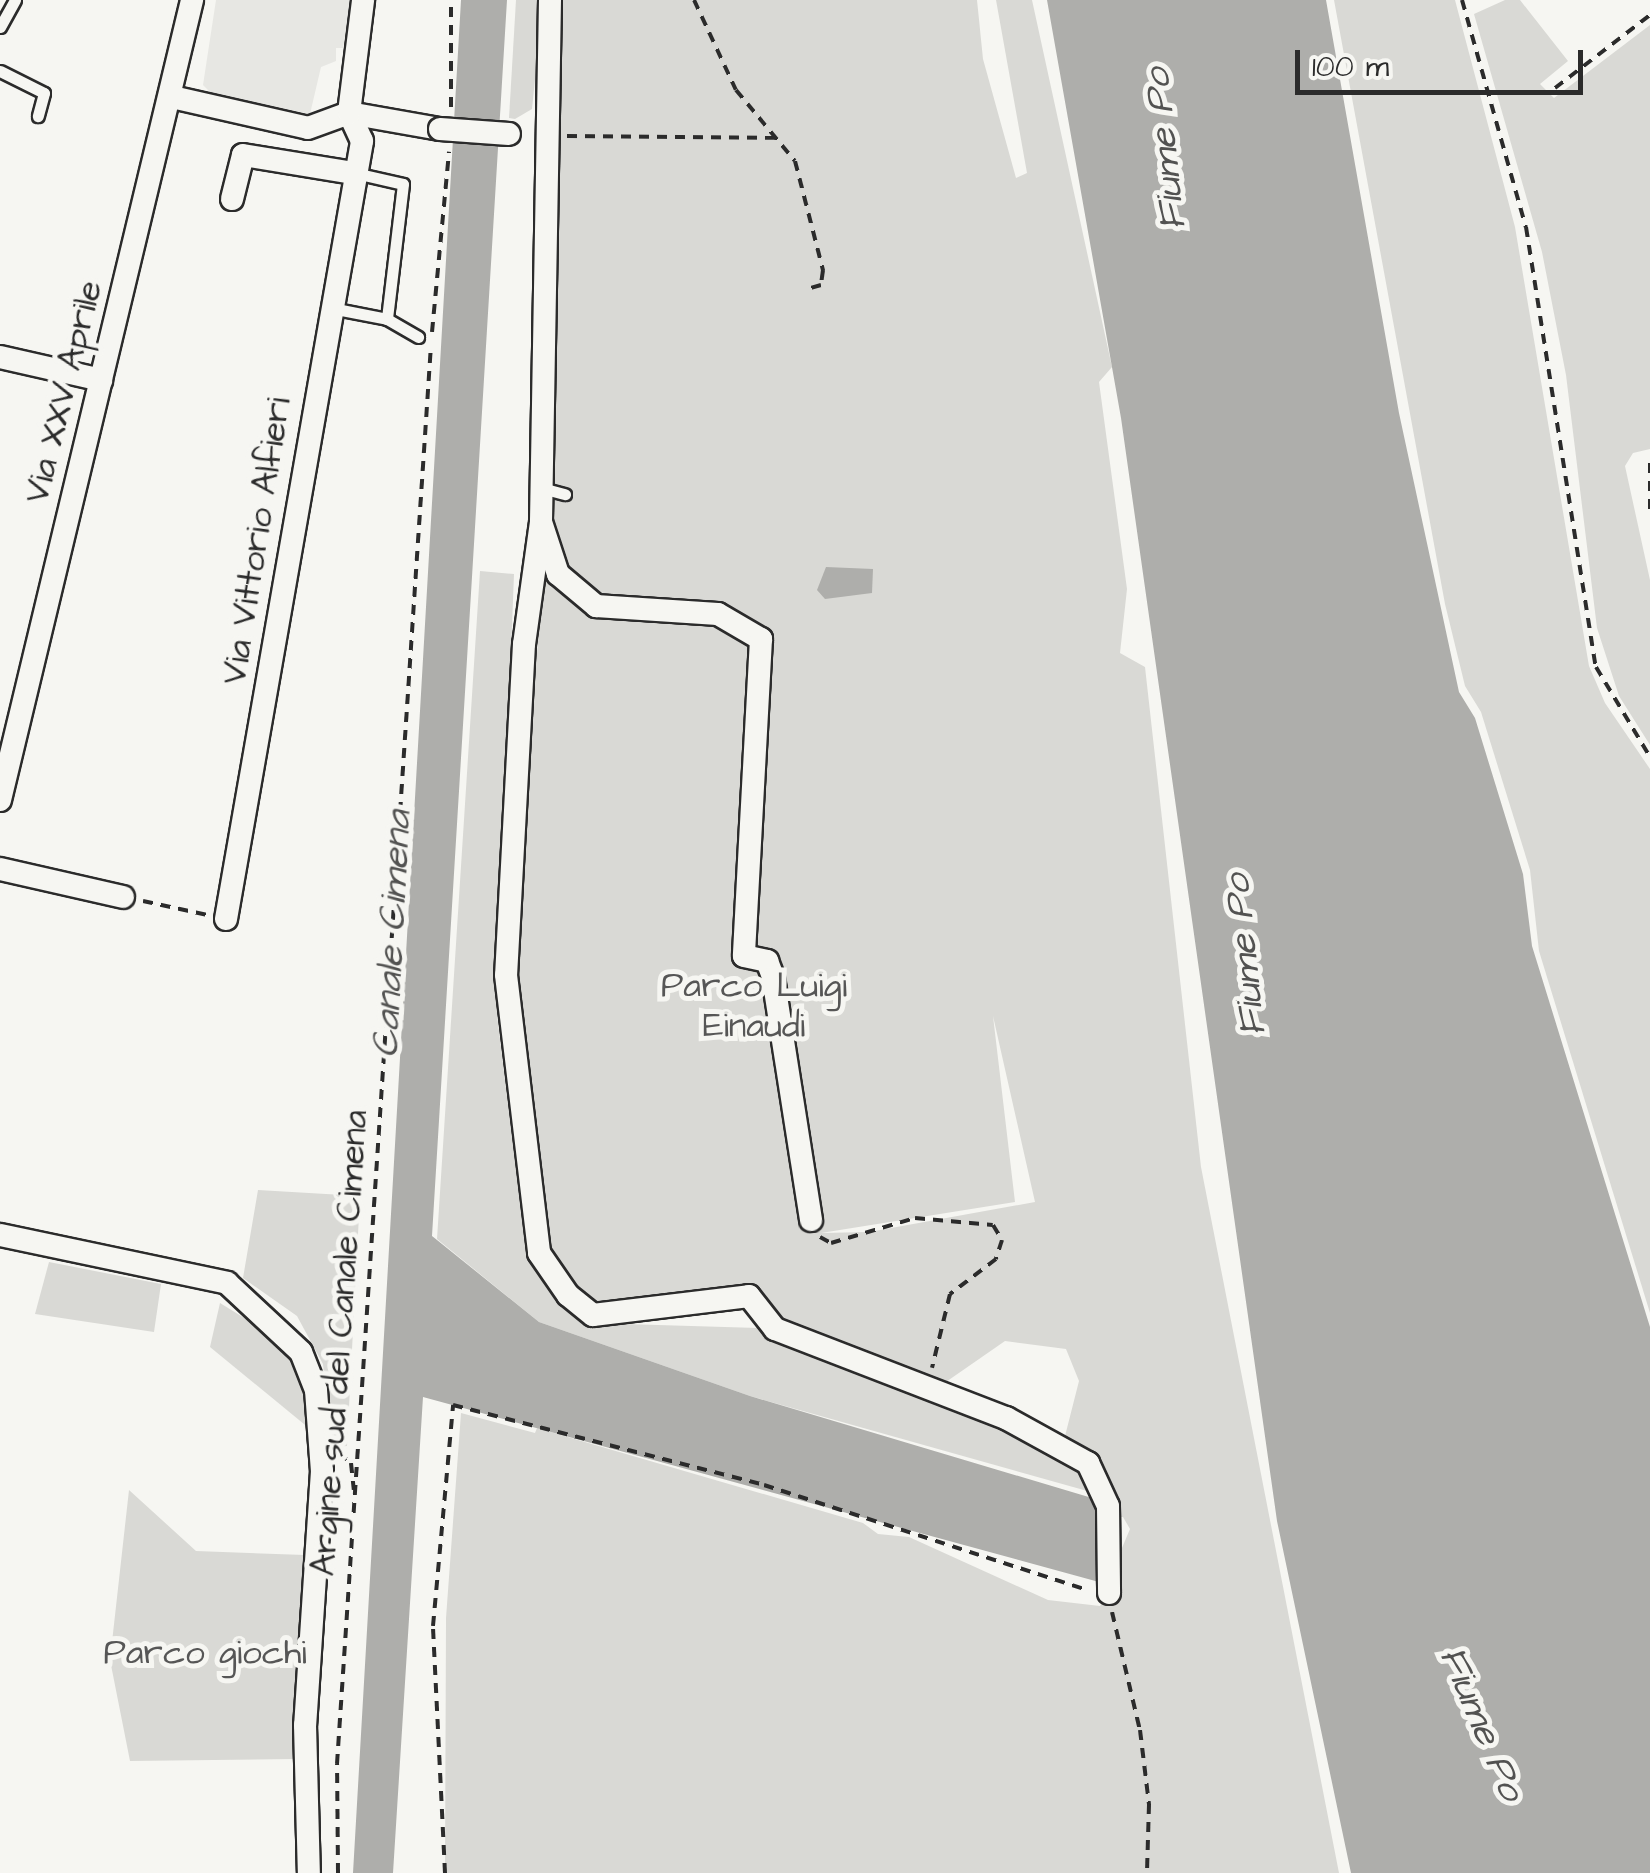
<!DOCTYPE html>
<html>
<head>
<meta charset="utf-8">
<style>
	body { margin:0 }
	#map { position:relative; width:1650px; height:1873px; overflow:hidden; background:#f6f6f2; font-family:"Architects Daughter",sans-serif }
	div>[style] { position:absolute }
	.built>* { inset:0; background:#e7e7e3 }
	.green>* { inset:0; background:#d9d9d5 }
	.water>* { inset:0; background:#aeaeab }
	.path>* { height:4px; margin-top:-2px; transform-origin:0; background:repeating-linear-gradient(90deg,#2b2b2b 0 10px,transparent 0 18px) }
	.roads { filter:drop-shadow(2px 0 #2b2b2b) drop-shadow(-2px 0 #2b2b2b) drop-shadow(0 2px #2b2b2b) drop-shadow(0 -2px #2b2b2b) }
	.lane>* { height:11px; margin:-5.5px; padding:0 5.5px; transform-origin:5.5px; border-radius:5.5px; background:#f6f6f2 }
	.street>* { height:22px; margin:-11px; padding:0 11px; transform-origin:11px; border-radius:11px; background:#f6f6f2 }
	.bridges { filter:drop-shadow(2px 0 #2b2b2b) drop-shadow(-2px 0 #2b2b2b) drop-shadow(0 2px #2b2b2b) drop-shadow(0 -2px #2b2b2b) }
	.street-bridge>* { height:22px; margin:-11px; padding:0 11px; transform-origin:11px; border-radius:11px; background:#f6f6f2 }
	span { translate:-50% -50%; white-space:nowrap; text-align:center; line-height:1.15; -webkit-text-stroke:10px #f6f6f2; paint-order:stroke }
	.street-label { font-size:35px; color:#2b2b2b }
	.park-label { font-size:35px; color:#565656 }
	.water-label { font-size:38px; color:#525251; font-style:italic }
	.scale { position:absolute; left:1295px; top:50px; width:288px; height:45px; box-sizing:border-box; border:5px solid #2b2b2b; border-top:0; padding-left:12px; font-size:30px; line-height:35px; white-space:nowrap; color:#2b2b2b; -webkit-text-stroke:8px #f6f6f2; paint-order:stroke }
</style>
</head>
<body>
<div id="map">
	<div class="built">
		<div style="clip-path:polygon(216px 0,351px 0,343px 48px,336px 48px,336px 61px,321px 67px,310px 114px,211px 93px,203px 85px)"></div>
	</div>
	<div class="green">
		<div style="clip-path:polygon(516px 0,543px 0,532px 109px,515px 119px,509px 118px)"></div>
		<div style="clip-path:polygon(evenodd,560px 0,977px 0,983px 59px,1016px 178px,1027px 173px,996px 0,1032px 0,1112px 367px,1099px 382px,1127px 589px,1120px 653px,1145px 667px,1201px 1167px,1339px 1873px,445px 1873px,446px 1618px,461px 1413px,535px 1433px,537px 1428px,863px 1523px,878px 1534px,909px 1537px,1048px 1600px,1100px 1606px,1121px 1572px,1119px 1555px,1130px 1529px,1123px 1517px,1101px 1519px,1098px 1494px,750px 1396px,539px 1322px,437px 1239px,480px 571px,514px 574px,497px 1015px,526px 1251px,556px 1301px,591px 1323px,758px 1328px,835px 1362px,1064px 1440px,1079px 1381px,1066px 1349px,1005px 1341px,943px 1384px,779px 1326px,758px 1293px,595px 1310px,561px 1278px,541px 1234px,518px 1016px,522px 826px,543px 584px,560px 0,993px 1016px,1035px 1202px,869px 1232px,821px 1233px,1015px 1202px,993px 1016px)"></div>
		<div style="clip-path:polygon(1334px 0,1455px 0,1515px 227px,1589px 666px,1605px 703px,1650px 769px,1650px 1313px,1539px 951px,1530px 870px,1481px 712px,1465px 686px,1445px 604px)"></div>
		<div style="clip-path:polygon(1505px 0,1520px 0,1568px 61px,1540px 84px,1554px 98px,1650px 25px,1650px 449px,1633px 453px,1625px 466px,1650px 580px,1650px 745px,1619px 696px,1597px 628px,1566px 375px,1542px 252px,1474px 14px)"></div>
		<div style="clip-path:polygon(258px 1190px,360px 1196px,347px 1446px,331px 1447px,323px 1364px,297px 1316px,243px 1278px)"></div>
		<div style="clip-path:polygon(49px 1262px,161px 1284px,154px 1332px,35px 1314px)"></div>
		<div style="clip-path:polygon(220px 1303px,275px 1337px,299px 1374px,310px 1429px,210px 1347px)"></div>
		<div style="clip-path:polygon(129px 1490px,196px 1551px,305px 1555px,294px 1759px,130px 1761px,110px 1660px)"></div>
	</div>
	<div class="water">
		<div style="clip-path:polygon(461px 0,507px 0,432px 1236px,539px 1322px,750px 1396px,1102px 1501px,1099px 1582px,423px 1397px,393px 1873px,353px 1873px)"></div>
		<div style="clip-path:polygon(1047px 0,1326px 0,1399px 413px,1459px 692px,1475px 718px,1523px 874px,1532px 946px,1650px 1327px,1650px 1873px,1351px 1873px,1277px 1521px,1121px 418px)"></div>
		<div style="clip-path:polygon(826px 567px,873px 569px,872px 593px,825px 599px,817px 590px)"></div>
	</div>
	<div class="path">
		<div style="left:694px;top:0;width:99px;rotate:65deg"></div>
		<div style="left:736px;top:90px;width:92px;rotate:50.3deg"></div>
		<div style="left:795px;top:161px;width:113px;rotate:75.6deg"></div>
		<div style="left:823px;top:270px;width:15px;rotate:98deg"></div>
		<div style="left:821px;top:285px;width:15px;rotate:164deg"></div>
		<div style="left:1462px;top:0;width:236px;rotate:74.3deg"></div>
		<div style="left:1526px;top:227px;width:446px;rotate:81deg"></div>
		<div style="left:1596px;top:667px;width:105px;rotate:59deg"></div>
		<div style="left:1555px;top:88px;width:120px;rotate:-37.5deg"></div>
		<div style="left:451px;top:107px;width:107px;rotate:-90deg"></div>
		<div style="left:567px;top:136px;width:211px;rotate:0.5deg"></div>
		<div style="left:432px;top:332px;width:181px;rotate:-84.6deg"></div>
		<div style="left:1650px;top:463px;width:49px;rotate:90deg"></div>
		<div style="left:143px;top:901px;width:66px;rotate:12.3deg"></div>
		<div style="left:820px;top:1237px;width:13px;rotate:29deg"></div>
		<div style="left:831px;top:1243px;width:88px;rotate:-16.6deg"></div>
		<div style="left:915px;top:1218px;width:78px;rotate:5.1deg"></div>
		<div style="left:993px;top:1225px;width:17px;rotate:59deg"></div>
		<div style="left:1002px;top:1240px;width:20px;rotate:108deg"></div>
		<div style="left:996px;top:1259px;width:58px;rotate:142.7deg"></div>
		<div style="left:950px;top:1294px;width:76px;rotate:103.7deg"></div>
		<div style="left:339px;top:1453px;width:16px;rotate:40deg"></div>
		<div style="left:351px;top:1463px;width:27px;rotate:84deg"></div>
		<div style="left:1112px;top:1612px;width:121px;rotate:76.7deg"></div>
		<div style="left:1140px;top:1730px;width:75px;rotate:83.1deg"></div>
		<div style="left:1149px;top:1804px;width:69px;rotate:91.7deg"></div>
		<div style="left:338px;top:1873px;width:109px;rotate:-90.5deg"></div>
		<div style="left:337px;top:1764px;width:1421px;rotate:-86.21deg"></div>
		<div style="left:445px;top:1873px;width:247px;rotate:-92.8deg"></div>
		<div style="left:433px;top:1626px;width:222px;rotate:-84.8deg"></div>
		<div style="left:453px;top:1405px;width:321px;rotate:14.4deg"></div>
		<div style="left:764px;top:1485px;width:341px;rotate:18deg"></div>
	</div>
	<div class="roads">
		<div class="lane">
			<div style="left:0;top:27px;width:31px;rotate:-61deg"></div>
			<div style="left:0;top:71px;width:49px;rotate:26.6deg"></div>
			<div style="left:44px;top:93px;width:24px;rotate:105deg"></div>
			<div style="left:355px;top:173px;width:49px;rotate:12.9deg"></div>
			<div style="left:403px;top:184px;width:136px;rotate:96.8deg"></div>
			<div style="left:331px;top:308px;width:57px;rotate:11.1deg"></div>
			<div style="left:387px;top:319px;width:36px;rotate:30deg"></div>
			<div style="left:538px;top:487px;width:28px;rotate:15deg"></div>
		</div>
		<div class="street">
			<div style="left:550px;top:0;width:522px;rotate:90.99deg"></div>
			<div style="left:541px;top:522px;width:55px;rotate:71.9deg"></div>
			<div style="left:558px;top:574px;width:50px;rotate:40.1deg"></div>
			<div style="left:596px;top:606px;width:122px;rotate:3.8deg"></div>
			<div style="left:718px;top:614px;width:50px;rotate:30.2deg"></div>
			<div style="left:761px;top:639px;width:317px;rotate:93.1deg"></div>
			<div style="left:744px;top:956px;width:24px;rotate:12deg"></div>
			<div style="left:767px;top:961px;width:17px;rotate:69deg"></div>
			<div style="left:773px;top:977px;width:246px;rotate:81.1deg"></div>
			<div style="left:172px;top:97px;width:139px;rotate:12.8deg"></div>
			<div style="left:308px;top:128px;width:44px;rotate:-20.1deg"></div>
			<div style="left:349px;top:113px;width:92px;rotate:10deg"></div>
			<div style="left:232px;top:199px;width:45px;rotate:-76deg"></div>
			<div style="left:243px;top:155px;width:111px;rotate:9.3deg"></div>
			<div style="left:0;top:357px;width:104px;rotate:12.8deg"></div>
			<div style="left:541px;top:522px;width:123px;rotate:97.9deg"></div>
			<div style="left:524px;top:644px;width:331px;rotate:93.1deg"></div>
			<div style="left:506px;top:975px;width:280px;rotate:83.2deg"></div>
			<div style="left:539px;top:1253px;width:51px;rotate:55.4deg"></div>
			<div style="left:568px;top:1295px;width:32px;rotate:39deg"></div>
			<div style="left:593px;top:1315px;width:157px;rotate:-6.9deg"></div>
			<div style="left:749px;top:1296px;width:42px;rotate:51.8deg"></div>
			<div style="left:775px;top:1329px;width:248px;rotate:21.1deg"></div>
			<div style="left:1006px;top:1418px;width:94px;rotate:28.8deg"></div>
			<div style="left:1088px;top:1463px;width:47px;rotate:65.1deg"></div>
			<div style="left:1108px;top:1506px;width:87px;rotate:89.3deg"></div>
			<div style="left:0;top:800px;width:823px;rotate:-76.5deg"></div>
			<div style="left:0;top:869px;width:126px;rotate:12.8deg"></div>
			<div style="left:226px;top:919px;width:790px;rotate:-80.08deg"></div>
			<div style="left:362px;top:141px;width:31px;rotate:-115deg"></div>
			<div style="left:349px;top:113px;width:114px;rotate:-82.9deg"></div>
			<div style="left:0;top:1235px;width:232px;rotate:11.9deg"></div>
			<div style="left:227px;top:1283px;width:101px;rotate:43deg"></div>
			<div style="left:301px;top:1352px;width:41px;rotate:68.5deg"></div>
			<div style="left:316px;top:1390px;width:81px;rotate:85.8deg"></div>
			<div style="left:322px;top:1471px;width:255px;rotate:93.8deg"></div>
			<div style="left:305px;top:1725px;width:148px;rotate:88.5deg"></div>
		</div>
	</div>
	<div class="bridges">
		<div class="street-bridge">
			<div style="left:440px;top:129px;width:69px;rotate:4.1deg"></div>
		</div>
	</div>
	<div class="street-label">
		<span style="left:64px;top:392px;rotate:-76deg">Via XXV Aprile</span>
		<span style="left:257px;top:541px;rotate:-81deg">Via Vittorio Alfieri</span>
		<span style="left:340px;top:1343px;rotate:-86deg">Argine sud del Canale Cimena</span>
	</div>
	<div class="park-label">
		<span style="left:754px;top:1006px">Parco Luigi<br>Einaudi</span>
		<span style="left:205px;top:1653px">Parco giochi</span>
	</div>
	<div class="water-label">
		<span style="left:1166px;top:149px;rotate:-96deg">Fiume Po</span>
		<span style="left:393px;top:934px;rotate:-87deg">Canale Cimena</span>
		<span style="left:1246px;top:955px;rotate:-96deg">Fiume Po</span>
		<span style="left:1481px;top:1724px;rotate:67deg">Fiume Po</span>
	</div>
	<div class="scale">100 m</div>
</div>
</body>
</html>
